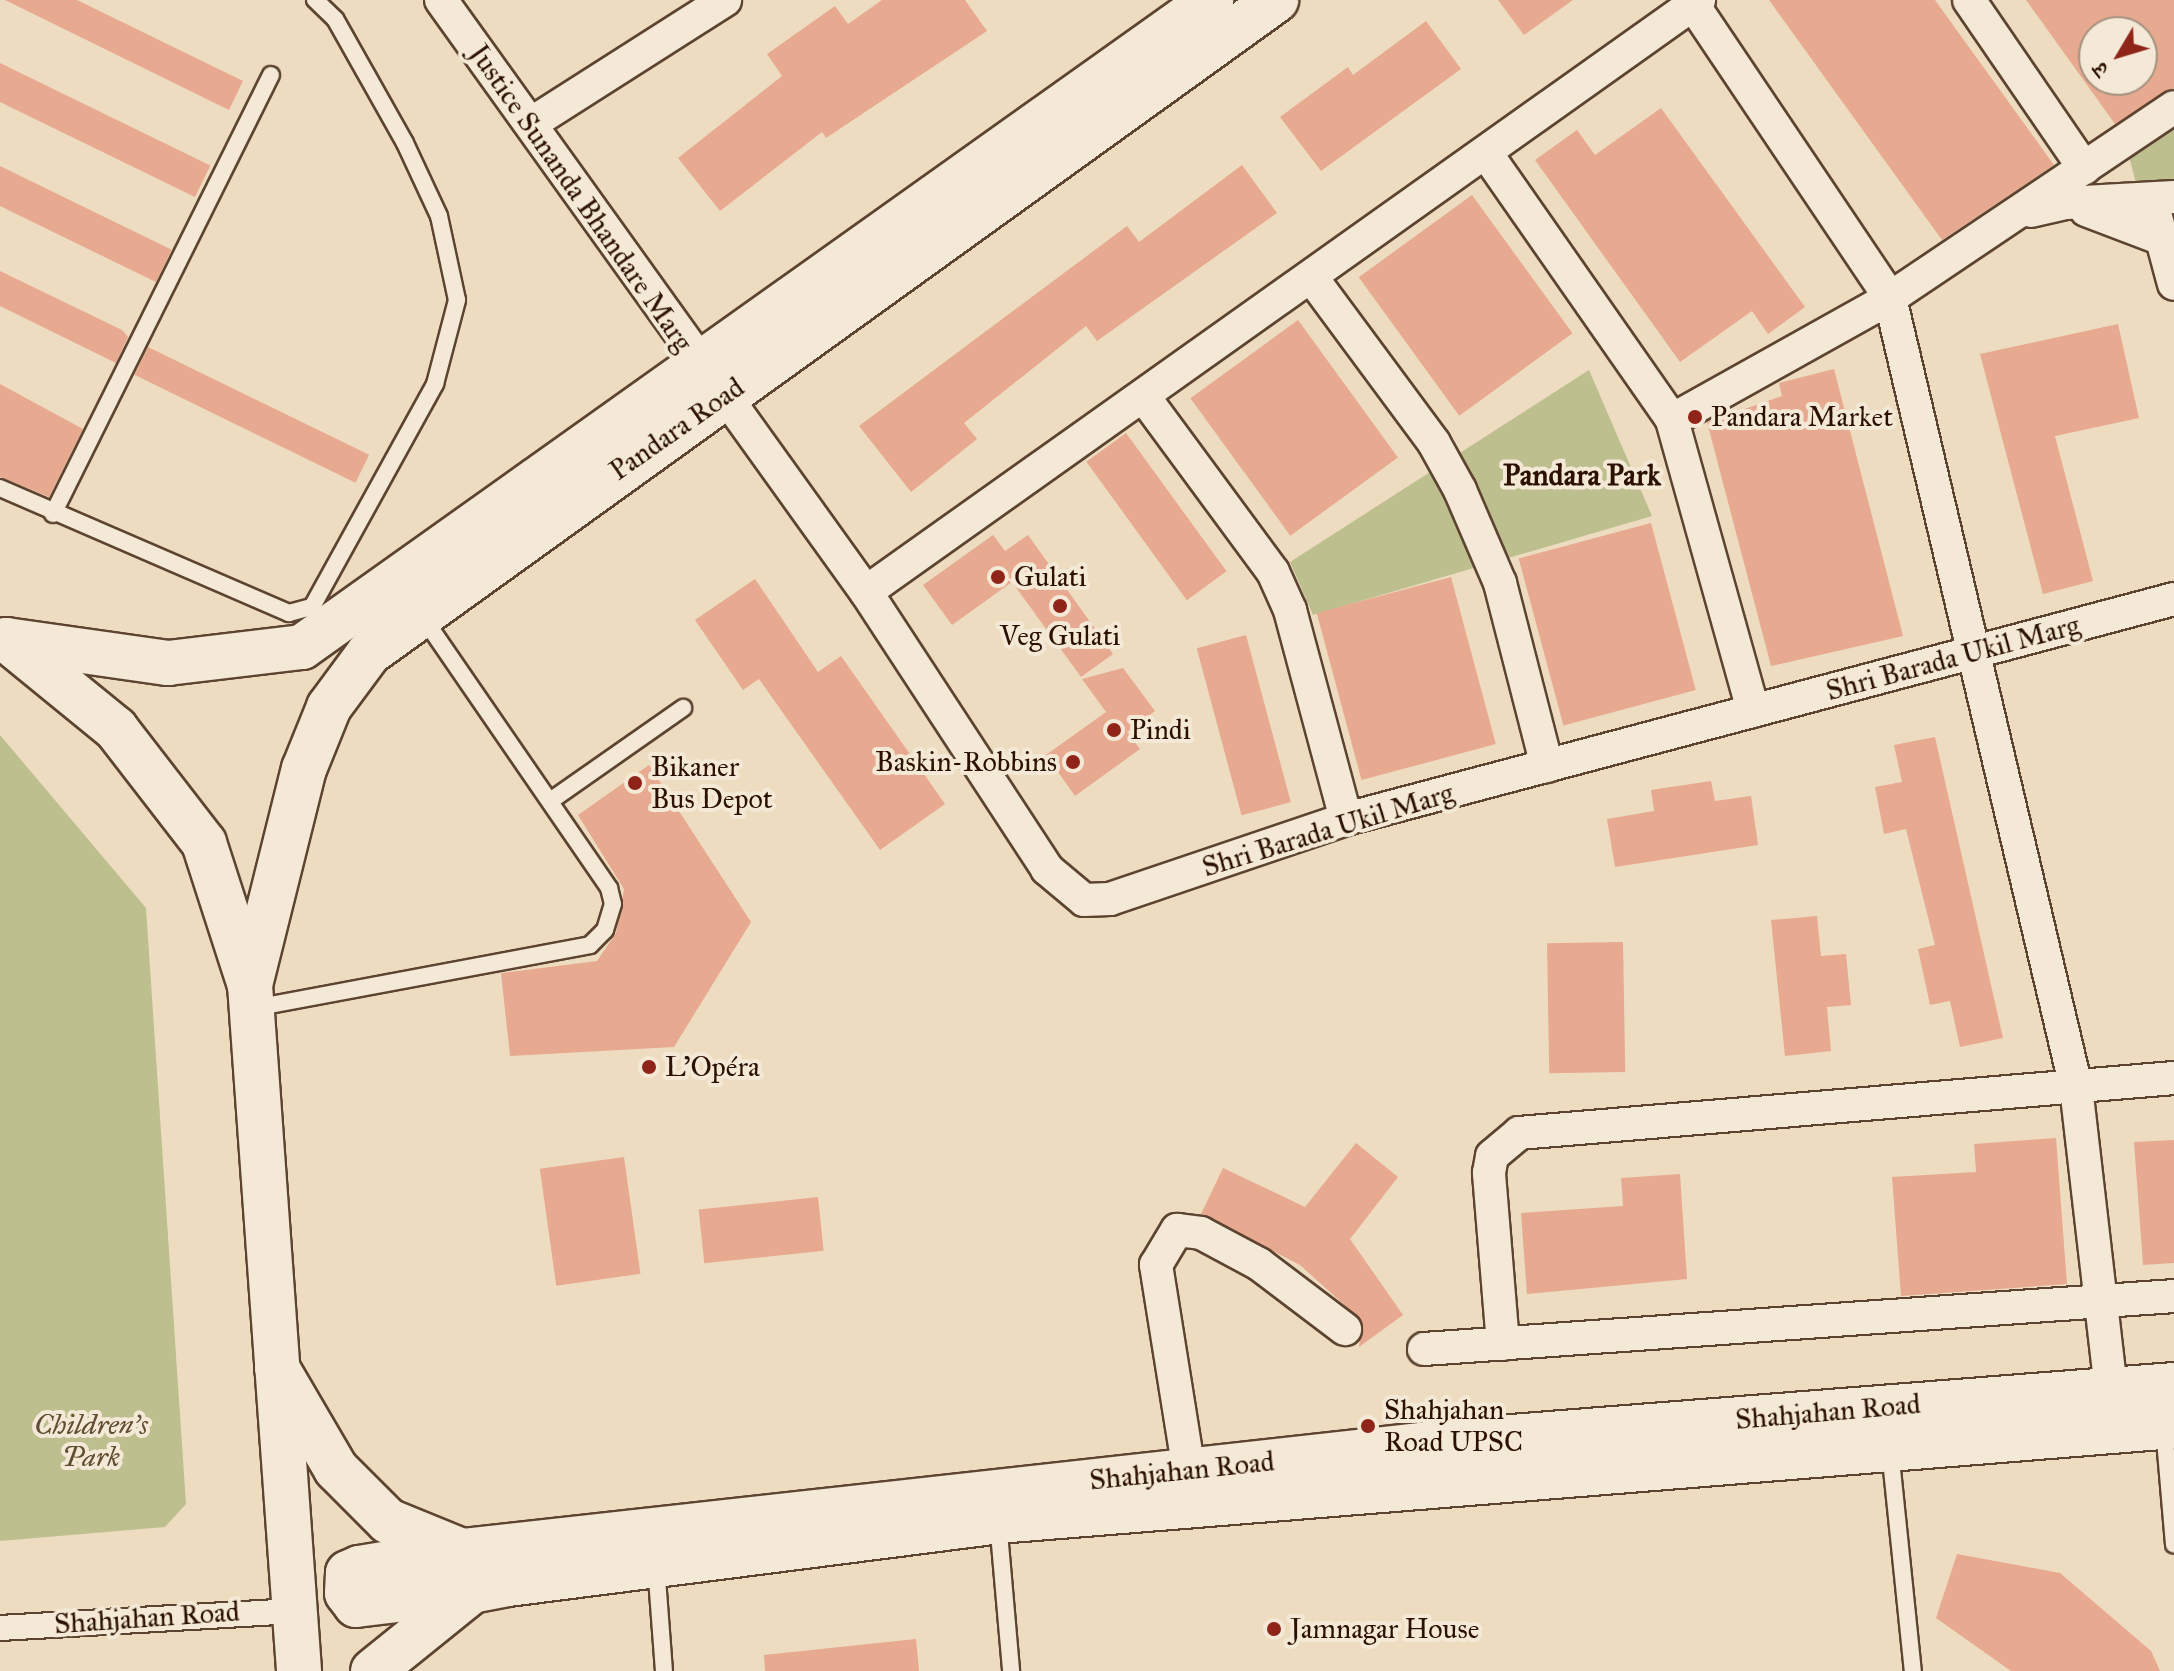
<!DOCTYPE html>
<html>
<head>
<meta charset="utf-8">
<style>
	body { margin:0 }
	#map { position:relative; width:2174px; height:1671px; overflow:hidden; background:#eedcc0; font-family:"IM FELL Great Primer","Noto Serif Devanagari",serif }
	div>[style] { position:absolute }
	.green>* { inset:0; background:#bdbf8f }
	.building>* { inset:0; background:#e7a98f; transform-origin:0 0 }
	.roads { filter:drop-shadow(2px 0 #5c4430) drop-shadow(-2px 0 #5c4430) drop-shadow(0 2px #5c4430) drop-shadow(0 -2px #5c4430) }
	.service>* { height:16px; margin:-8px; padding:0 8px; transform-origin:8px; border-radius:8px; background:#f4e8d6 }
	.pedestrian>* { height:24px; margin:-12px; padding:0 12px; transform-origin:12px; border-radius:12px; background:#f4e8d6 }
	.minor>* { height:32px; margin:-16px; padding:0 16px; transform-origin:16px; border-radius:16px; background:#f4e8d6 }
	.secondary>* { height:44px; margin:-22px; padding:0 22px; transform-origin:22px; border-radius:22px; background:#f4e8d6 }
	.dots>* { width:22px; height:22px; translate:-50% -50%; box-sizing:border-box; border:4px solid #f4e8d6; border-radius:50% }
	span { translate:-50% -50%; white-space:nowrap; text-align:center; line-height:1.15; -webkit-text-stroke:8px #f4e8d6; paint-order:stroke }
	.street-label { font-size:28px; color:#2c1100 }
	.poi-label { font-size:28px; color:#2c1100 }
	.left { translate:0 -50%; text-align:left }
	.right { translate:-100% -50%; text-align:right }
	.park-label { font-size:28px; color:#5f4e32; font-style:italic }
	.neighbourhood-label { font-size:30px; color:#2c1100; font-weight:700 }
	.north { position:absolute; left:2078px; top:16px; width:80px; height:80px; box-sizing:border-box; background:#f4e8d6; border:2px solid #a49280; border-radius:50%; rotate:232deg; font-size:22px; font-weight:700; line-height:32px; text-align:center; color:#2c1100 }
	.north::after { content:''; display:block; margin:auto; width:28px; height:36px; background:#8f2418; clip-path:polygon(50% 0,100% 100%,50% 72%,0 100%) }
</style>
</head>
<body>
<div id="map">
	<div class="green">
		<div style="clip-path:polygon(2174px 129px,2174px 187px,2139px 195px,2129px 156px)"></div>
		<div style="clip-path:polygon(1589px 370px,1652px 516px,1313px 615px,1290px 562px)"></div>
		<div style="clip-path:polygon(0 735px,146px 908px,186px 1504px,165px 1527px,0 1541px)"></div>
	</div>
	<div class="building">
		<div style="clip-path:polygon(5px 0,77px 0,243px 81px,229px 110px)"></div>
		<div style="clip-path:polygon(882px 0,965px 0,987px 31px,826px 138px,822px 132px,720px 211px,678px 158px,782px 76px,767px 54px,835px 6px,848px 24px)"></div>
		<div style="clip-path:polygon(1498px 0,1573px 0,1524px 35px)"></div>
		<div style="clip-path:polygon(1769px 0,1935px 0,2054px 165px,1942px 240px)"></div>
		<div style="clip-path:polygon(evenodd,2026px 0,2174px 0,2174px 88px,2115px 124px,2026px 0,2094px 32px,2142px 32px,2142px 80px,2094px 80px,2094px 32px)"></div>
		<div style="clip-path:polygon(1426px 21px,1461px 69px,1321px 171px,1280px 117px,1348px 67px,1353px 75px)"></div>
		<div style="left:0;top:63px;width:234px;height:35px;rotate:26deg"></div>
		<div style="clip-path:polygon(1661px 108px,1805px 307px,1768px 334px,1752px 311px,1680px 362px,1535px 160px,1577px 130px,1595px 155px)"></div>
		<div style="clip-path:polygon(1242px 165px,1277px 213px,1097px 341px,1086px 326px,964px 423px,977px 439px,911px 492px,859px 426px,1127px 226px,1139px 242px)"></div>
		<div style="left:0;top:166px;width:191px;height:36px;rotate:26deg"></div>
		<div style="left:1472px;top:195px;width:171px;height:140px;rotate:54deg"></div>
		<div style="clip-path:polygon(0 271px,122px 330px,128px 337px,116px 363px,0 306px)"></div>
		<div style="left:1298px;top:320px;width:170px;height:133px;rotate:54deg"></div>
		<div style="clip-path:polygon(2118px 324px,2139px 418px,2055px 436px,2093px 581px,2043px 594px,1980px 354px)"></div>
		<div style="left:148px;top:347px;width:246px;height:31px;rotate:26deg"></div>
		<div style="clip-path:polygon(1834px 369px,1903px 636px,1771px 666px,1707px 422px,1782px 396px,1779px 383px)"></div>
		<div style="clip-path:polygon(0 384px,83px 429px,49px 497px,0 477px)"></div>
		<div style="left:1126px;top:433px;width:171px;height:49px;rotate:54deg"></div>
		<div style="left:1651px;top:523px;width:173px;height:137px;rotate:75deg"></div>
		<div style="clip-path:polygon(993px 535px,1005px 551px,1028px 535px,1113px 654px,1081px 677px,1012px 582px,952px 625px,923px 585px)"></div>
		<div style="left:1451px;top:577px;width:173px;height:139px;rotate:75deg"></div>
		<div style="clip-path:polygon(755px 579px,818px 672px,841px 656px,945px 804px,880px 850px,759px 679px,743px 690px,695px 620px)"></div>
		<div style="left:1246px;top:635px;width:173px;height:51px;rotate:75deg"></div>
		<div style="clip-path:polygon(1123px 668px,1155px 711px,1127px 732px,1140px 749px,1075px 796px,1046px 755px,1106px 712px,1082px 679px)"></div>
		<div style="clip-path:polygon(1935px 737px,2003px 1038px,1960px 1047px,1950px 1001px,1930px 1005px,1918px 949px,1935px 945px,1906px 829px,1884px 834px,1875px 787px,1902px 782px,1894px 745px)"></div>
		<div style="clip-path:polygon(649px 765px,751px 922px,674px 1047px,510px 1056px,501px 973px,597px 961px,616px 933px,624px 889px,578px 815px)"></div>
		<div style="clip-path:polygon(1711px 781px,1715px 801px,1751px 796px,1758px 845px,1615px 867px,1607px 819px,1654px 811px,1651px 790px)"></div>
		<div style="clip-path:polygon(1817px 916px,1821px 956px,1846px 954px,1851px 1005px,1827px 1007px,1831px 1051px,1785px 1056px,1771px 920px)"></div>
		<div style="left:1623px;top:942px;width:130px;height:76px;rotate:89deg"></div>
		<div style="clip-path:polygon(2056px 1138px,2067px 1284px,1901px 1296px,1892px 1177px,1976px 1172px,1974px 1144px)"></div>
		<div style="clip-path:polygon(2174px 1140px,2174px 1263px,2143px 1265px,2134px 1142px)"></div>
		<div style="clip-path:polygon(1356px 1143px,1398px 1177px,1350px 1239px,1403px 1315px,1359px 1347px,1362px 1321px,1300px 1265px,1201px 1214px,1223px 1168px,1305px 1207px)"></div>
		<div style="left:624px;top:1157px;width:118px;height:85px;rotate:82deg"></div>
		<div style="clip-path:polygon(1680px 1174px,1687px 1279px,1527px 1294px,1521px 1213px,1623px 1206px,1621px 1178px)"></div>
		<div style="left:818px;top:1197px;width:54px;height:120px;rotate:84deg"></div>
		<div style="clip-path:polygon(1957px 1554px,2060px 1573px,2151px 1651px,2160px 1671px,2011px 1671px,1936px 1618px)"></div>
		<div style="clip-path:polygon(916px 1639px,919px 1671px,765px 1671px,764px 1655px)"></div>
	</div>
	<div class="roads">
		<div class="service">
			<div style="left:0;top:488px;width:315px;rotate:23.4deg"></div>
			<div style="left:289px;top:613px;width:24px;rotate:-15deg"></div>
			<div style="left:312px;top:607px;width:255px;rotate:-61.1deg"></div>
			<div style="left:435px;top:384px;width:87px;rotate:-75.3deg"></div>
			<div style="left:457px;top:300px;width:86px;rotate:-102.1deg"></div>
			<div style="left:439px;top:216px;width:81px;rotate:-115deg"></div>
			<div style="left:405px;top:143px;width:142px;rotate:-119.4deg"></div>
			<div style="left:335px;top:19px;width:28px;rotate:-136deg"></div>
			<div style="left:53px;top:514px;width:490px;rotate:-63.6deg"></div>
			<div style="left:553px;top:799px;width:159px;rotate:-35deg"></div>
			<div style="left:254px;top:1008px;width:342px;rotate:-10.6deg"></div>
			<div style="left:590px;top:945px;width:21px;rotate:-45deg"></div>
			<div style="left:605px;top:930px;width:27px;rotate:-73deg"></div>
			<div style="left:613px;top:904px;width:16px;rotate:-104deg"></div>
			<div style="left:609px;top:888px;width:329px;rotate:-124.5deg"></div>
			<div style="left:2164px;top:1428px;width:117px;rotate:85.1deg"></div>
			<div style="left:1890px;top:1450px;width:222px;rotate:84.1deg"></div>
			<div style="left:998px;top:1521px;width:151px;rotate:85deg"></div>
			<div style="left:656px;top:1565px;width:106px;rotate:85.7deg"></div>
		</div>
		<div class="pedestrian">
			<div style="left:0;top:1628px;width:295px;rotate:-3.3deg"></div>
		</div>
		<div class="minor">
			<div style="left:441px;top:0;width:729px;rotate:54.33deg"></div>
			<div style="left:866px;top:592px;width:331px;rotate:56.8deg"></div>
			<div style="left:1047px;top:869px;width:48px;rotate:40deg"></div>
			<div style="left:1084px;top:900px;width:26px;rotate:-2deg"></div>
			<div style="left:1110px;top:899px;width:249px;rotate:-18.7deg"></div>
			<div style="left:1346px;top:819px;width:857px;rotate:-14.88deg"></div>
			<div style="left:1690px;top:0;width:359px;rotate:56.1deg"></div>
			<div style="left:1890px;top:298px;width:811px;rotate:76.74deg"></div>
			<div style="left:2076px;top:1087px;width:305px;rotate:83.4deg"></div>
			<div style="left:1969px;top:0;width:204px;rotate:55.6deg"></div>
			<div style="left:532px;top:123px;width:229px;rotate:-32.5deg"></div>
			<div style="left:1486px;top:153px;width:325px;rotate:55.1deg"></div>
			<div style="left:1672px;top:420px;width:302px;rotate:74.4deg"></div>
			<div style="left:2086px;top:210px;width:81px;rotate:20.9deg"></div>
			<div style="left:2031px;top:211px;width:36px;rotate:-13deg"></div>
			<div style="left:2066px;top:203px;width:108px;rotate:-3.2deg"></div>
			<div style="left:2156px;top:217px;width:69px;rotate:75deg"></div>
			<div style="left:1312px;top:278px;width:205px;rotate:53.5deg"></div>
			<div style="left:1434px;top:443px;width:54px;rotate:61deg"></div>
			<div style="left:1460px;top:490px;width:101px;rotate:66.7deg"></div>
			<div style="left:1500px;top:583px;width:189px;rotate:75.6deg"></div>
			<div style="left:1144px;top:397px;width:217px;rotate:53.6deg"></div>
			<div style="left:1273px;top:572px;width:42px;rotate:65.9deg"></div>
			<div style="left:1290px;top:610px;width:216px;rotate:75deg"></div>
			<div style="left:1672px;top:420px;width:250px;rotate:-29.2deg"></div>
			<div style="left:1890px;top:298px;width:342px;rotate:-33.9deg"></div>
			<div style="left:866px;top:592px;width:1022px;rotate:-35.4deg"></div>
			<div style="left:1503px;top:1344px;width:172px;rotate:-94.7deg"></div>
			<div style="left:1489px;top:1173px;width:17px;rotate:-80deg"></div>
			<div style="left:1492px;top:1156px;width:35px;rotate:-40deg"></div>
			<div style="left:1519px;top:1133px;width:657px;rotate:-4.8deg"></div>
			<div style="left:1424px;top:1349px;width:752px;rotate:-4.04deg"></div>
			<div style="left:1189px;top:1471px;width:209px;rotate:-99.1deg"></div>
			<div style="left:1156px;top:1265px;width:41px;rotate:-59deg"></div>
			<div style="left:1177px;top:1230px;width:24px;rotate:7deg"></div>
			<div style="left:1201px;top:1233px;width:66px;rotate:28.1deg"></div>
			<div style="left:1259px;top:1264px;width:108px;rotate:37.1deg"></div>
		</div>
		<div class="secondary">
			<div style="left:6px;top:640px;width:164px;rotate:8.1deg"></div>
			<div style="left:168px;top:663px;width:135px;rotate:-6.8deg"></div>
			<div style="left:302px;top:647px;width:1116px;rotate:-35.44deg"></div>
			<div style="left:7px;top:640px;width:141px;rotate:39.2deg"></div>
			<div style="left:116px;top:729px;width:144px;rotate:52.3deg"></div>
			<div style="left:204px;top:843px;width:149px;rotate:72.1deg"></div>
			<div style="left:250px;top:985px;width:688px;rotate:85.91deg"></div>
			<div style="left:250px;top:985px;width:223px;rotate:-76deg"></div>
			<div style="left:304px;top:769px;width:67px;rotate:-68deg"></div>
			<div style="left:329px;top:707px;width:67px;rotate:-53.5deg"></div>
			<div style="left:369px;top:653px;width:1118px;rotate:-35.75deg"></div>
			<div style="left:277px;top:1368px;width:117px;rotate:59.7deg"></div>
			<div style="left:336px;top:1469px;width:74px;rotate:45deg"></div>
			<div style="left:388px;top:1521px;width:80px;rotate:22.1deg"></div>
			<div style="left:462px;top:1551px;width:992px;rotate:-6.31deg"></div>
			<div style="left:1448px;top:1442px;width:728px;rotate:-4.49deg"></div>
			<div style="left:462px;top:1551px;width:104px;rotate:170.6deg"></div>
			<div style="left:359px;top:1568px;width:12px;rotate:156deg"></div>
			<div style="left:348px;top:1573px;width:20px;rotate:93deg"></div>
			<div style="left:347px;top:1593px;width:15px;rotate:53deg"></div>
			<div style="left:356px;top:1605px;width:117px;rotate:-6.9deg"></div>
			<div style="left:373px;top:1671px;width:127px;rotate:-38.9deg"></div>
			<div style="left:472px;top:1591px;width:37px;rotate:-11deg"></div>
			<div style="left:508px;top:1584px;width:494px;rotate:-7.3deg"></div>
			<div style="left:998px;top:1521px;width:1180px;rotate:-4.62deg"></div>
		</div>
	</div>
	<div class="dots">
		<div style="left:1695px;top:417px;background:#8f2418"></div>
		<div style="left:998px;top:577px;background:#8f2418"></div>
		<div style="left:1060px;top:606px;background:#8f2418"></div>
		<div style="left:1114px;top:730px;background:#8f2418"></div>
		<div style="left:1073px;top:762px;background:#8f2418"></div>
		<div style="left:635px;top:783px;background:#8f2418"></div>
		<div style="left:649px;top:1067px;background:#8f2418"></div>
		<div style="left:1368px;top:1426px;background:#8f2418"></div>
		<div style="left:1274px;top:1629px;background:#8f2418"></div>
	</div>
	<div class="street-label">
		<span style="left:581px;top:198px;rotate:55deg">Justice Sunanda Bhandare Marg</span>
		<span style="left:677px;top:429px;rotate:-35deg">Pandara Road</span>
		<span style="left:1953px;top:658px;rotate:-15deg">Shri Barada Ukil Marg</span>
		<span style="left:1328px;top:830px;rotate:-17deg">Shri Barada Ukil Marg</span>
		<span style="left:1828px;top:1412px;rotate:-5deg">Shahjahan Road</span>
		<span style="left:1182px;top:1471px;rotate:-6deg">Shahjahan Road</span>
		<span style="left:147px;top:1618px;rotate:-4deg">Shahjahan Road</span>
	</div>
	<div class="poi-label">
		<span class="left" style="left:1711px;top:417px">Pandara Market</span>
		<span class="left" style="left:1014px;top:577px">Gulati</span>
		<span style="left:1060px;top:636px">Veg Gulati</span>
		<span class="left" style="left:1130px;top:730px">Pindi</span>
		<span class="right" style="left:1057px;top:762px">Baskin-Robbins</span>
		<span class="left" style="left:651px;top:783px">Bikaner<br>Bus Depot</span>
		<span class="left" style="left:665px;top:1067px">L'Opéra</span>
		<span class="left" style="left:1384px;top:1426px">Shahjahan<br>Road UPSC</span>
		<span class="left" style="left:1290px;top:1629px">Jamnagar House</span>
	</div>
	<div class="park-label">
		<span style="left:91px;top:1441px">Children's<br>Park</span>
	</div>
	<div class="neighbourhood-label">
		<span style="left:1582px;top:475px">Pandara Park</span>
	</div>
	<div class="north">उ</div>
</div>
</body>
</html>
